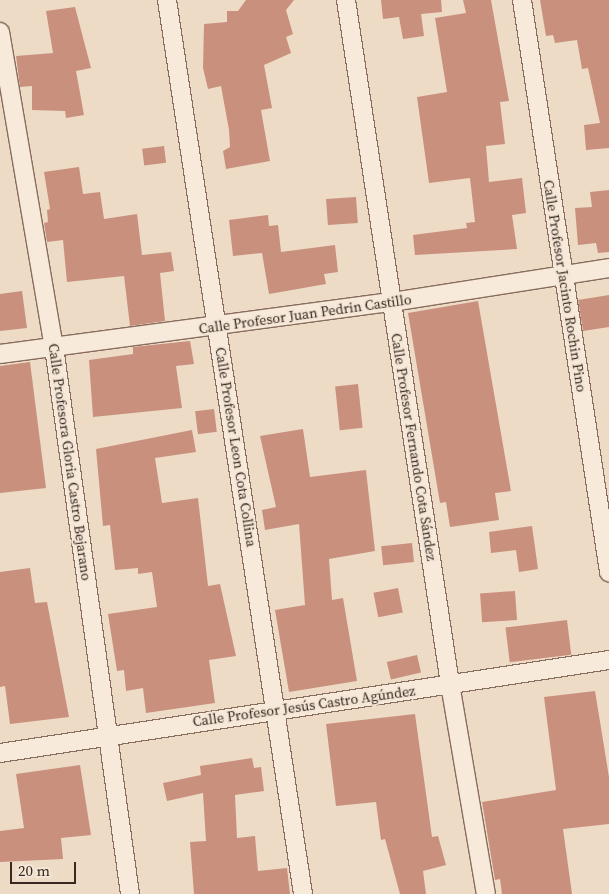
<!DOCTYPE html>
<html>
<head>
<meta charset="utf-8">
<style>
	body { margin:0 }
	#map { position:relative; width:609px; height:894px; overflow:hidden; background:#eddbc6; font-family:"Source Serif 4",serif }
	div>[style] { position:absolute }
	.building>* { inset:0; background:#c9907e; transform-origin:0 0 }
	.roads { filter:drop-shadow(1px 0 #886c5d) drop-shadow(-1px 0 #886c5d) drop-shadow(0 1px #886c5d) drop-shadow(0 -1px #886c5d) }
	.street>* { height:18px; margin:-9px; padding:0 9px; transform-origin:9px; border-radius:9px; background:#f8eada }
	span { translate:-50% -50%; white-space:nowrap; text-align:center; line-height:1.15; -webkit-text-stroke:4px #f4e6d6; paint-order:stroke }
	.street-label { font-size:14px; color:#382820 }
	.scale { position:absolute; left:10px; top:862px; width:66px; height:22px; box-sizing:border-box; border:2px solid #382820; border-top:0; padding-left:6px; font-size:15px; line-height:18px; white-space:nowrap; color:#382820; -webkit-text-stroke:4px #f4e6d6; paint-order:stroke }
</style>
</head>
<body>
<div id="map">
	<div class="building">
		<div style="clip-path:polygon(246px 0,294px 0,286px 10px,293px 34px,286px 37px,291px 53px,264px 65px,272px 108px,261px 110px,270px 161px,226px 169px,223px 151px,230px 147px,229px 130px,221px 86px,208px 89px,203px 68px,204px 24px,227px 22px,227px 11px,238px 11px)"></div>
		<div style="clip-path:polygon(381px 0,441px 0,442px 12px,421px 14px,424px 36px,403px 39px,399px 17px,383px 19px)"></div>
		<div style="clip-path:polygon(463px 0,491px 0,509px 101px,500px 102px,505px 144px,486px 146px,489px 182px,522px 178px,526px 213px,512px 215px,517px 249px,415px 255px,413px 235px,467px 228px,466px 223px,475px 222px,470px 178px,429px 183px,417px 97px,447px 92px,435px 18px,466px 13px)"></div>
		<div style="clip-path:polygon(540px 0,609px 0,609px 148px,586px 150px,584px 125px,600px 123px,588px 68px,582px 69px,577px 40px,555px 43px,553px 35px,546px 36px)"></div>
		<div style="clip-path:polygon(75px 7px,91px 68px,76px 71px,84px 115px,66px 118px,65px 111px,32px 110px,32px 86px,20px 87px,16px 56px,53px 53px,46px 11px)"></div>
		<div style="left:164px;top:146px;width:17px;height:22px;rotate:83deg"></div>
		<div style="clip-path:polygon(79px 167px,83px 194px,100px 192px,104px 219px,137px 214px,142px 255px,171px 252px,174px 271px,160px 273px,165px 321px,130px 326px,124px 276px,67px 282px,63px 240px,47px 242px,44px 223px,48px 222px,47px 210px,50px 209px,44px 172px)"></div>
		<div style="clip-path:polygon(609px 190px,609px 252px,598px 253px,596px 243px,578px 245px,575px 208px,592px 207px,590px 192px)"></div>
		<div style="left:356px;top:197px;width:26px;height:30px;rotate:86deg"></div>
		<div style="clip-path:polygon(268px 215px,269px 226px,278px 225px,281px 252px,335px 245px,338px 272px,324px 274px,326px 284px,269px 294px,262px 253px,233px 256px,229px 220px)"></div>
		<div style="clip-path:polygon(22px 291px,27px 328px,0 331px,0 294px)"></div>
		<div style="clip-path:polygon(609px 295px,609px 327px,583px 331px,578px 300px)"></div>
		<div style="clip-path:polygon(478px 301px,511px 491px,495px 493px,499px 520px,450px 527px,446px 502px,440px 503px,408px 313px)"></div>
		<div style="clip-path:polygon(190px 341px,194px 364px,176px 366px,182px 408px,93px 417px,89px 360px,133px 354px,133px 347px)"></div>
		<div style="clip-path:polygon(30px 362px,46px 488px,0 493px,0 366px)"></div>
		<div style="left:358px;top:384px;width:44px;height:23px;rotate:84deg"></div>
		<div style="left:214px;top:409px;width:23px;height:19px;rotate:83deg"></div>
		<div style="clip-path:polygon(303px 429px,310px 477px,366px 470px,375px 551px,329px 559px,332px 600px,343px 598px,357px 681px,289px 692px,275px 610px,305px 605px,299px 524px,265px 530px,262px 510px,276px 507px,260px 436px)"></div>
		<div style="clip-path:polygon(192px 430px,196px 452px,155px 458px,162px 503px,198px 498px,208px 586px,220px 584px,236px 656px,209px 660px,215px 703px,146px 713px,143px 688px,126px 691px,124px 670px,117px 671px,108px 614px,157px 607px,152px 572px,138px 574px,138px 568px,115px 570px,110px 525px,103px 526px,96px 449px)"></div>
		<div style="clip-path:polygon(532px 526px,538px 569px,519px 572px,516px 550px,491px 553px,489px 532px)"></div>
		<div style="left:412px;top:543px;width:19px;height:31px;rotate:84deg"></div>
		<div style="clip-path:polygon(30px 568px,35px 603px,47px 602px,69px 717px,10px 724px,5px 686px,0 687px,0 572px)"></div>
		<div style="left:398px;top:588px;width:25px;height:25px;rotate:79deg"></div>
		<div style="left:515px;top:591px;width:29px;height:35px;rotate:86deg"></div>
		<div style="left:567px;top:620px;width:35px;height:62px;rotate:83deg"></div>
		<div style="left:417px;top:655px;width:18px;height:31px;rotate:77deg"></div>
		<div style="clip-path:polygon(595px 691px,609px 777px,609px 824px,563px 829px,572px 894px,502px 894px,500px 879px,495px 880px,482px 802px,556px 790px,544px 697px)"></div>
		<div style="clip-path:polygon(415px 714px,432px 837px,438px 836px,446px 865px,423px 871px,426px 894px,400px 894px,385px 839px,381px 840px,376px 802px,336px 806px,326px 724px)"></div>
		<div style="clip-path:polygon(252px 758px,254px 768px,261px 767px,264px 791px,235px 795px,237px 838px,255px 836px,258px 871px,287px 868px,290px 894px,194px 894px,190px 842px,206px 841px,203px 793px,167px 801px,163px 783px,201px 775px,200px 766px)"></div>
		<div style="clip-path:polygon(80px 765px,91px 835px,61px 838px,63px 859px,0 862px,0 831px,24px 828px,16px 774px)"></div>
	</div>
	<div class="roads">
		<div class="street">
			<div style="left:167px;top:0;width:904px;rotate:81.35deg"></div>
			<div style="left:346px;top:0;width:692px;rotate:81.35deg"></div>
			<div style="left:450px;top:684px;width:213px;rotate:80.3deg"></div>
			<div style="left:522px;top:0;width:579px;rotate:81.35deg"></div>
			<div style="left:0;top:32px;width:320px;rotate:80.3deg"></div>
			<div style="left:54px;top:347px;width:552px;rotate:82.09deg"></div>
			<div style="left:0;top:354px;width:395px;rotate:-7.6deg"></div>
			<div style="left:392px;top:302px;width:220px;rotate:-8.9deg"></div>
			<div style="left:0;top:753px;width:616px;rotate:-8.68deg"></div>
		</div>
	</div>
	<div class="street-label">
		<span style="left:565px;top:286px;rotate:81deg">Calle Profesor Jacinto Rochin Pino</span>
		<span style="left:305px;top:314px;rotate:-8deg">Calle Profesor Juan Pedrin Castillo</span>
		<span style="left:236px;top:447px;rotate:81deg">Calle Profesor Leon Cota Collina</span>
		<span style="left:414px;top:447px;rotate:81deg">Calle Profesor Fernando Cota Sández</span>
		<span style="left:70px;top:462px;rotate:82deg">Calle Profesora Gloria Castro Bejarano</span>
		<span style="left:304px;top:706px;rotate:-8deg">Calle Profesor Jesús Castro Agúndez</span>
	</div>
	<div class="scale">20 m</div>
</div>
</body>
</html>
